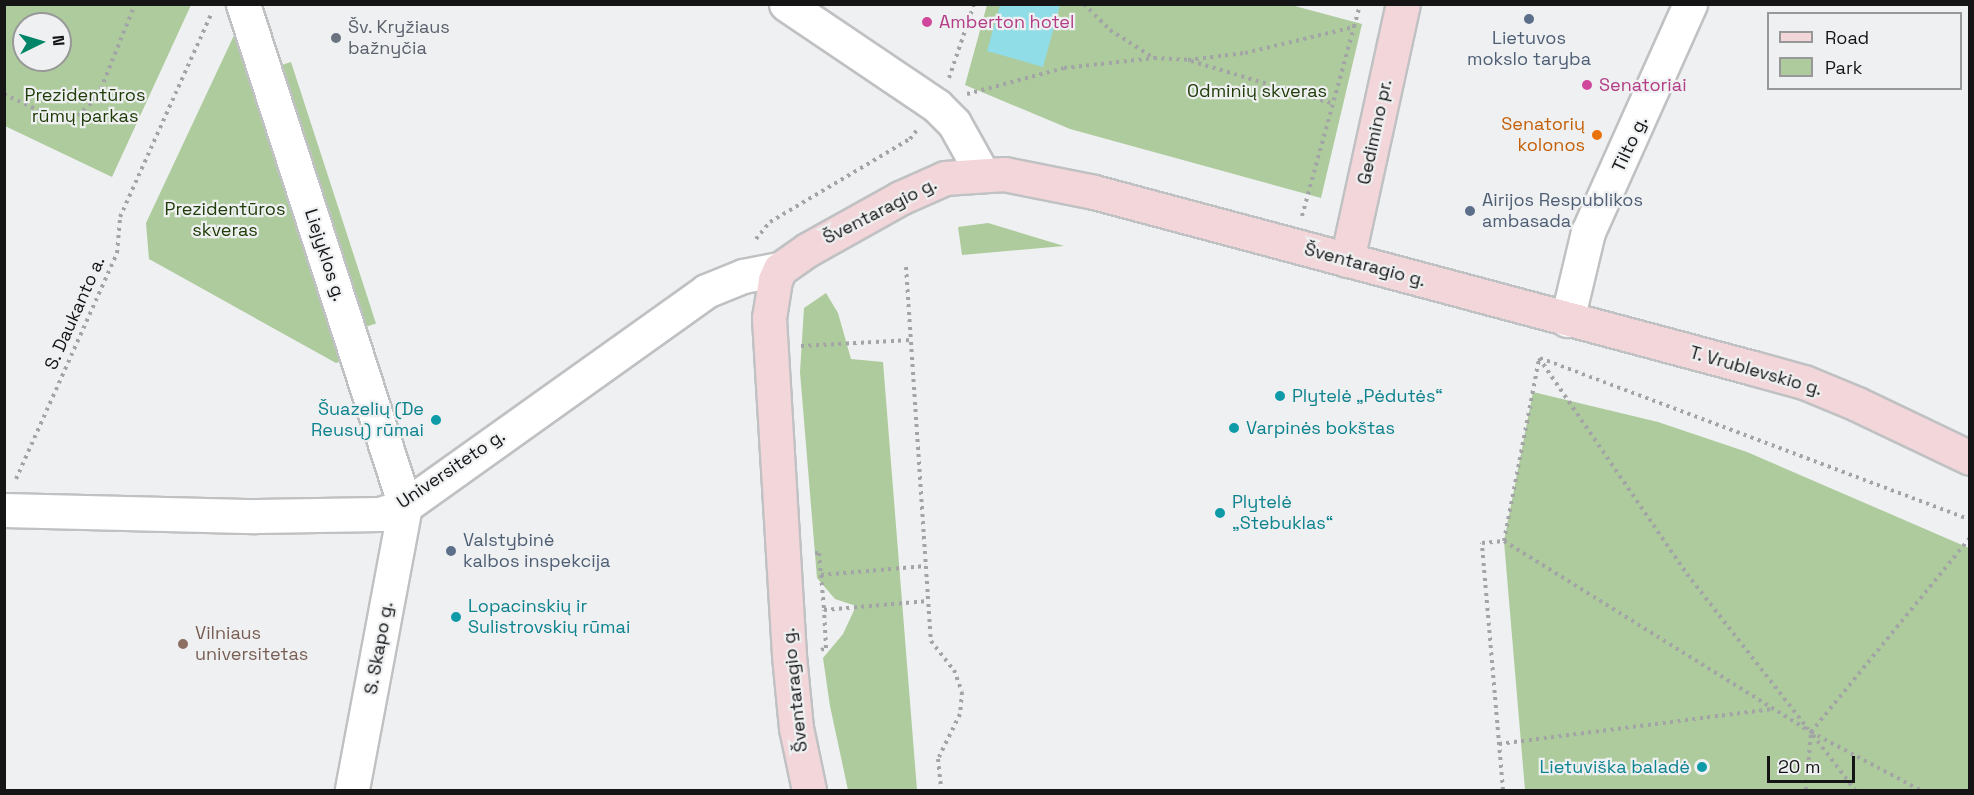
<!DOCTYPE html>
<html>
<head>
<meta charset="utf-8">
<style>
	body { margin:0 }
	#map { position:relative; width:1974px; height:795px; overflow:hidden; background:#eff0f1; font-family:"Space Grotesk",sans-serif }
	div>[style] { position:absolute }
	.green>* { inset:0; background:#adcb9c; transform-origin:0 0 }
	.water>* { inset:0; background:#91dde7 }
	.path>* { height:4px; margin-top:-2px; transform-origin:0; background:repeating-linear-gradient(90deg,#a3a4a5 0 3px,transparent 0 7.5px) }
	.roads { filter:drop-shadow(2px 0 #c0c1c3) drop-shadow(-2px 0 #c0c1c3) drop-shadow(0 2px #c0c1c3) drop-shadow(0 -2px #c0c1c3) }
	.street>* { height:33px; margin:-16.5px; padding:0 16.5px; transform-origin:16.5px; border-radius:16.5px; background:#fff }
	.secondary>* { height:33px; margin:-16.5px; padding:0 16.5px; transform-origin:16.5px; border-radius:16.5px; background:#f2d6d9 }
	.dots>* { width:16px; height:16px; translate:-50% -50%; box-sizing:border-box; border:3px solid #eff0f1; border-radius:50% }
	span { translate:-50% -50%; white-space:nowrap; text-align:center; line-height:1.15; -webkit-text-stroke:4.5px #eff0f1; paint-order:stroke }
	.hotel-label { font-size:18px; color:#b23c85 }
	.left { translate:0 -50%; text-align:left }
	.worship-label { font-size:18px; color:#5b616d }
	.service-label { font-size:18px; color:#4e5e75 }
	.park-label { font-size:18px; color:#203d09 }
	.food-label { font-size:18px; color:#c56008 }
	.right { translate:-100% -50%; text-align:right }
	.street-label { font-size:18px; color:#151516 }
	.culture-label { font-size:18px; color:#0d838f }
	.education-label { font-size:18px; color:#785e54 }
	.frame { position:absolute; inset:0; border:6px solid #151516; pointer-events:none }
	.legend { position:absolute; left:1767px; top:12px; width:195px; height:78px; box-sizing:border-box; background:#eff0f1; border:2px solid #989899; margin:0; padding:8px 10px; list-style:none; font-size:18px; color:#151516 }
	.legend li { display:flex; align-items:center; gap:12px; height:30px }
	.legend b { width:30px; border:2px solid #989899 }
	.north { position:absolute; left:12px; top:12px; width:60px; height:60px; box-sizing:border-box; background:#eff0f1; border:2px solid #989899; border-radius:50%; rotate:85deg; font-size:16px; font-weight:700; line-height:24px; text-align:center; color:#151516 }
	.north::after { content:''; display:block; margin:auto; width:21px; height:27px; background:#018568; clip-path:polygon(50% 0,100% 100%,50% 72%,0 100%) }
	.scale { position:absolute; left:1767px; top:756px; width:88px; height:27px; box-sizing:border-box; border:3px solid #151516; border-top:0; padding-left:8px; font-size:18px; line-height:21px; white-space:nowrap; color:#151516; -webkit-text-stroke:4px #eff0f1; paint-order:stroke }
</style>
</head>
<body>
<div id="map">
	<div class="green">
		<div style="clip-path:polygon(evenodd,4px 5px,191px 5px,112px 177px,5px 126px,4px 5px,24px 24px,60px 24px,60px 60px,24px 60px,24px 24px)"></div>
		<div style="clip-path:polygon(987px 5px,1291px 5px,1362px 24px,1321px 198px,1070px 129px,965px 85px)"></div>
		<div style="clip-path:polygon(237px 29px,343px 360px,336px 363px,149px 259px,146px 223px)"></div>
		<div style="left:291px;top:62px;width:275px;height:16px;rotate:72deg"></div>
		<div style="clip-path:polygon(988px 223px,1064px 246px,962px 255px,958px 227px)"></div>
		<div style="clip-path:polygon(826px 293px,838px 313px,851px 359px,883px 362px,917px 790px,848px 790px,830px 706px,823px 658px,843px 634px,856px 606px,835px 599px,817px 578px,800px 372px,804px 308px)"></div>
		<div style="clip-path:polygon(1533px 392px,1658px 422px,1747px 452px,1969px 548px,1969px 790px,1525px 790px,1504px 541px)"></div>
	</div>
	<div class="water">
		<div style="clip-path:polygon(1000px 5px,1060px 5px,1043px 67px,987px 51px)"></div>
	</div>
	<div class="path">
		<div style="left:1084px;top:4px;width:37px;rotate:45deg"></div>
		<div style="left:1110px;top:30px;width:52px;rotate:32.5deg"></div>
		<div style="left:1154px;top:58px;width:34px;rotate:3deg"></div>
		<div style="left:1188px;top:60px;width:57px;rotate:-7deg"></div>
		<div style="left:1245px;top:53px;width:112px;rotate:-13.4deg"></div>
		<div style="left:1354px;top:27px;width:24px;rotate:-75deg"></div>
		<div style="left:1191px;top:61px;width:149px;rotate:16.7deg"></div>
		<div style="left:949px;top:78px;width:78px;rotate:-71.3deg"></div>
		<div style="left:4px;top:94px;width:58px;rotate:25.7deg"></div>
		<div style="left:56px;top:119px;width:22px;rotate:-8deg"></div>
		<div style="left:78px;top:116px;width:28px;rotate:-45deg"></div>
		<div style="left:98px;top:96px;width:99px;rotate:-68.1deg"></div>
		<div style="left:967px;top:94px;width:100px;rotate:-15deg"></div>
		<div style="left:1064px;top:68px;width:91px;rotate:-6.3deg"></div>
		<div style="left:1302px;top:216px;width:196px;rotate:-74.6deg"></div>
		<div style="left:756px;top:239px;width:22px;rotate:-51deg"></div>
		<div style="left:770px;top:222px;width:163px;rotate:-30.7deg"></div>
		<div style="left:910px;top:139px;width:11px;rotate:-52deg"></div>
		<div style="left:906px;top:267px;width:375px;rotate:86.2deg"></div>
		<div style="left:931px;top:641px;width:37px;rotate:52deg"></div>
		<div style="left:954px;top:670px;width:23px;rotate:70deg"></div>
		<div style="left:962px;top:692px;width:22px;rotate:95deg"></div>
		<div style="left:960px;top:714px;width:50px;rotate:116.1deg"></div>
		<div style="left:938px;top:759px;width:31px;rotate:84deg"></div>
		<div style="left:801px;top:346px;width:110px;rotate:-3.1deg"></div>
		<div style="left:1539px;top:358px;width:262px;rotate:55.6deg"></div>
		<div style="left:1687px;top:574px;width:197px;rotate:52deg"></div>
		<div style="left:1540px;top:358px;width:460px;rotate:20.6deg"></div>
		<div style="left:16px;top:479px;width:248px;rotate:-65.9deg"></div>
		<div style="left:117px;top:253px;width:36px;rotate:-85deg"></div>
		<div style="left:120px;top:217px;width:225px;rotate:-65.8deg"></div>
		<div style="left:1504px;top:541px;width:184px;rotate:-79.1deg"></div>
		<div style="left:815px;top:553px;width:4px"></div>
		<div style="left:819px;top:553px;width:22px;rotate:85deg"></div>
		<div style="left:821px;top:575px;width:105px;rotate:-4.9deg"></div>
		<div style="left:821px;top:575px;width:35px;rotate:85deg"></div>
		<div style="left:821px;top:650px;width:5px;rotate:-22deg"></div>
		<div style="left:826px;top:648px;width:38px;rotate:-93deg"></div>
		<div style="left:824px;top:610px;width:104px;rotate:-4.9deg"></div>
		<div style="left:1813px;top:735px;width:69px;rotate:52.6deg"></div>
		<div style="left:1499px;top:744px;width:276px;rotate:-7.3deg"></div>
		<div style="left:1503px;top:790px;width:248px;rotate:-94.9deg"></div>
		<div style="left:1482px;top:543px;width:22px;rotate:-5deg"></div>
		<div style="left:1504px;top:541px;width:362px;rotate:31.9deg"></div>
		<div style="left:1811px;top:732px;width:123px;rotate:28deg"></div>
		<div style="left:1806px;top:790px;width:58px;rotate:-85.1deg"></div>
		<div style="left:1811px;top:732px;width:251px;rotate:-50.7deg"></div>
	</div>
	<div class="roads">
		<div class="street">
			<div style="left:243px;top:4px;width:527px;rotate:72.11deg"></div>
			<div style="left:405px;top:506px;width:289px;rotate:100.6deg"></div>
			<div style="left:786px;top:4px;width:182px;rotate:34deg"></div>
			<div style="left:937px;top:106px;width:24px;rotate:45deg"></div>
			<div style="left:954px;top:123px;width:57px;rotate:60.8deg"></div>
			<div style="left:1567px;top:320px;width:90px;rotate:-76.6deg"></div>
			<div style="left:1588px;top:232px;width:250px;rotate:-65.9deg"></div>
			<div style="left:4px;top:510px;width:252px;rotate:1.4deg"></div>
			<div style="left:256px;top:516px;width:124px;rotate:-0.9deg"></div>
			<div style="left:380px;top:514px;width:26px;rotate:-18deg"></div>
			<div style="left:405px;top:506px;width:370px;rotate:-35.5deg"></div>
			<div style="left:706px;top:291px;width:40px;rotate:-22deg"></div>
			<div style="left:743px;top:276px;width:38px;rotate:-11deg"></div>
		</div>
		<div class="secondary">
			<div style="left:1347px;top:260px;width:262px;rotate:-77.7deg"></div>
			<div style="left:809px;top:790px;width:63px;rotate:-101.8deg"></div>
			<div style="left:796px;top:728px;width:73px;rotate:-95.5deg"></div>
			<div style="left:789px;top:655px;width:338px;rotate:-93.4deg"></div>
			<div style="left:769px;top:318px;width:38px;rotate:-81deg"></div>
			<div style="left:775px;top:280px;width:12px;rotate:-66deg"></div>
			<div style="left:780px;top:269px;width:33px;rotate:-35deg"></div>
			<div style="left:807px;top:250px;width:107px;rotate:-29.2deg"></div>
			<div style="left:900px;top:198px;width:49px;rotate:-24deg"></div>
			<div style="left:945px;top:178px;width:59px;rotate:-3.9deg"></div>
			<div style="left:1004px;top:174px;width:92px;rotate:11.3deg"></div>
			<div style="left:1094px;top:192px;width:682px;rotate:14.95deg"></div>
			<div style="left:1753px;top:368px;width:53px;rotate:15.4deg"></div>
			<div style="left:1804px;top:382px;width:57px;rotate:22.5deg"></div>
			<div style="left:1857px;top:404px;width:125px;rotate:25.5deg"></div>
		</div>
	</div>
	<div class="dots">
		<div style="left:1529px;top:19px;background:#5c6f8a"></div>
		<div style="left:927px;top:22px;background:#d1479c"></div>
		<div style="left:336px;top:38px;background:#6b7280"></div>
		<div style="left:1587px;top:85px;background:#d1479c"></div>
		<div style="left:1597px;top:135px;background:#e8710a"></div>
		<div style="left:1470px;top:211px;background:#5c6f8a"></div>
		<div style="left:1280px;top:396px;background:#0f9aa8"></div>
		<div style="left:436px;top:420px;background:#0f9aa8"></div>
		<div style="left:1234px;top:428px;background:#0f9aa8"></div>
		<div style="left:1220px;top:513px;background:#0f9aa8"></div>
		<div style="left:451px;top:551px;background:#5c6f8a"></div>
		<div style="left:456px;top:617px;background:#0f9aa8"></div>
		<div style="left:183px;top:644px;background:#8d6e63"></div>
		<div style="left:1702px;top:767px;background:#0f9aa8"></div>
	</div>
	<div class="hotel-label">
		<span class="left" style="left:939px;top:22px">Amberton hotel</span>
		<span class="left" style="left:1599px;top:85px">Senatoriai</span>
	</div>
	<div class="worship-label">
		<span class="left" style="left:348px;top:38px">Šv. Kryžiaus<br>bažnyčia</span>
	</div>
	<div class="service-label">
		<span style="left:1529px;top:49px">Lietuvos<br>mokslo taryba</span>
		<span class="left" style="left:1482px;top:211px">Airijos Respublikos<br>ambasada</span>
		<span class="left" style="left:463px;top:551px">Valstybinė<br>kalbos inspekcija</span>
	</div>
	<div class="park-label">
		<span style="left:1257px;top:91px">Odminių skveras</span>
		<span style="left:85px;top:106px">Prezidentūros<br>rūmų parkas</span>
		<span style="left:225px;top:220px">Prezidentūros<br>skveras</span>
	</div>
	<div class="food-label">
		<span class="right" style="left:1585px;top:135px">Senatorių<br>kolonos</span>
	</div>
	<div class="street-label">
		<span style="left:1375px;top:132px;rotate:-78deg">Gedimino pr.</span>
		<span style="left:1630px;top:144px;rotate:-65deg">Tilto g.</span>
		<span style="left:880px;top:211px;rotate:-27deg">Šventaragio g.</span>
		<span style="left:325px;top:255px;rotate:72deg">Liejyklos g.</span>
		<span style="left:1365px;top:265px;rotate:15deg">Šventaragio g.</span>
		<span style="left:75px;top:313px;rotate:-66deg">S. Daukanto a.</span>
		<span style="left:1756px;top:371px;rotate:16deg">T. Vrublevskio g.</span>
		<span style="left:451px;top:469px;rotate:-34deg">Universiteto g.</span>
		<span style="left:379px;top:648px;rotate:-80deg">S. Skapo g.</span>
		<span style="left:795px;top:690px;rotate:-96deg">Šventaragio g.</span>
	</div>
	<div class="culture-label">
		<span class="left" style="left:1292px;top:396px">Plytelė „Pėdutės“</span>
		<span class="right" style="left:424px;top:420px">Šuazelių (De<br>Reusų) rūmai</span>
		<span class="left" style="left:1246px;top:428px">Varpinės bokštas</span>
		<span class="left" style="left:1232px;top:513px">Plytelė<br>„Stebuklas“</span>
		<span class="left" style="left:468px;top:617px">Lopacinskių ir<br>Sulistrovskių rūmai</span>
		<span class="right" style="left:1690px;top:767px">Lietuviška baladė</span>
	</div>
	<div class="education-label">
		<span class="left" style="left:195px;top:644px">Vilniaus<br>universitetas</span>
	</div>
	<div class="frame"></div>
	<ul class="legend">
	<li><b style="height:8px;background:#f2d6d9"></b>Road</li>
	<li><b style="height:16px;background:#adcb9c"></b>Park</li>
	</ul>
	<div class="north">N</div>
	<div class="scale">20 m</div>
</div>
</body>
</html>
